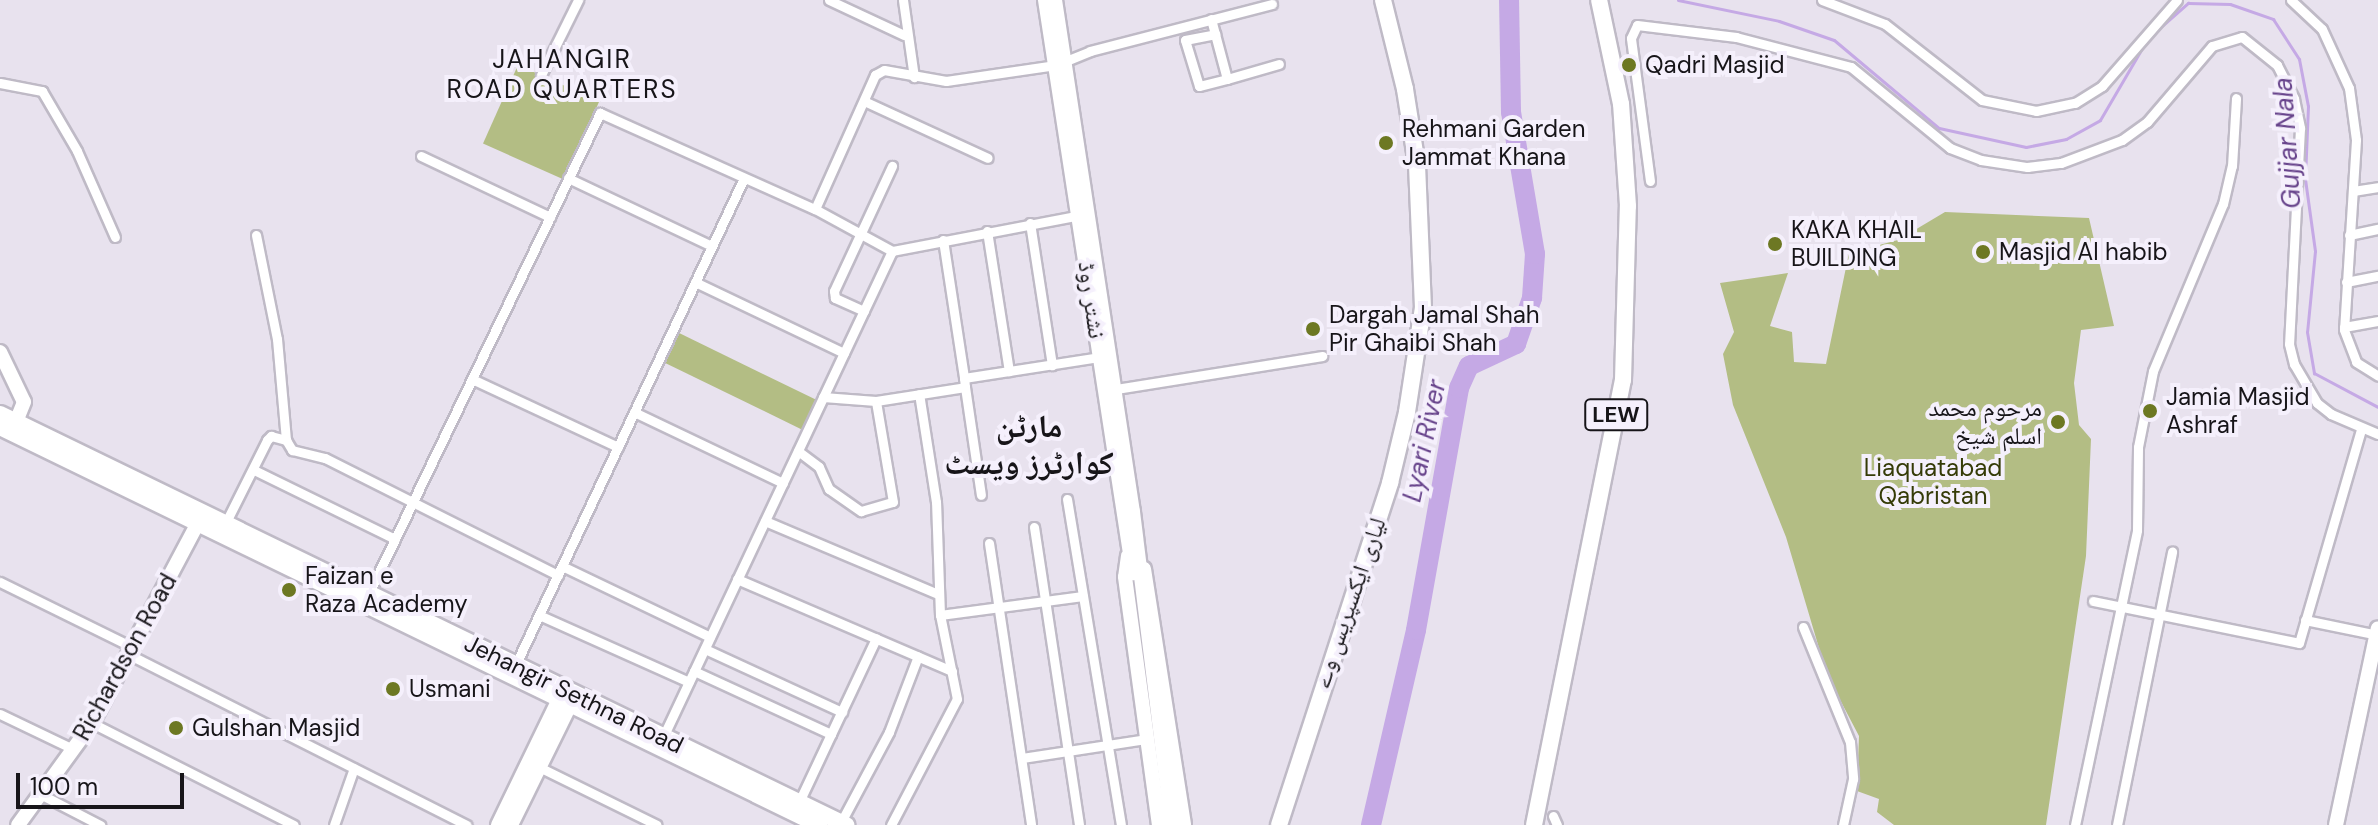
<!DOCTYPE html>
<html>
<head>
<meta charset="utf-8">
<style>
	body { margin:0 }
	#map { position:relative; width:2378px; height:825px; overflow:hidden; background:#e8e2ee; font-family:"DM Sans","Noto Naskh Arabic",sans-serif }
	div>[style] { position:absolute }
	.green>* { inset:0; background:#b3bd84; transform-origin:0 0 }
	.stream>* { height:3px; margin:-1.5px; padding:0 1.5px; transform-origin:1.5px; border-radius:1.5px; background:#c5a9e5 }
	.river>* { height:20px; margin:-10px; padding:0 10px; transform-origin:10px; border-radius:10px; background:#c5a9e5 }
	.roads { filter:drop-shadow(2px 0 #bfbac6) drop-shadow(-2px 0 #bfbac6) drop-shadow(0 2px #bfbac6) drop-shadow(0 -2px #bfbac6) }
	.street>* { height:9px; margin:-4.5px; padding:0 4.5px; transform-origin:4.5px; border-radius:4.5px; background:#fff }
	.secondary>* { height:14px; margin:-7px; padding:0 7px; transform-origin:7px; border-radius:7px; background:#fff }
	.primary>* { height:14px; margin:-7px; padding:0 7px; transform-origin:7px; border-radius:7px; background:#fff }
	.highway>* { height:16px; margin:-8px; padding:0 8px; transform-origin:8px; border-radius:8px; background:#fff }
	.dots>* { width:22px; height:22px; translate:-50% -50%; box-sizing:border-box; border:4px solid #f5f0fc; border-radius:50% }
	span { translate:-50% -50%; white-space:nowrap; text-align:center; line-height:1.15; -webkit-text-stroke:8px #f5f0fc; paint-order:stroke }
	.shield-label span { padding:2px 6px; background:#f5f0fc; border:2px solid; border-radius:6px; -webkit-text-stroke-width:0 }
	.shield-label { font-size:22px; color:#171519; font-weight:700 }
	.poi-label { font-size:24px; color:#171519 }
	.left { translate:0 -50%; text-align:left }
	.right { translate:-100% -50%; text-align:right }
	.street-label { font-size:24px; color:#171519 }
	.park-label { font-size:24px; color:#353b07 }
	.neighbourhood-label { font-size:26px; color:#171519; letter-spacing:2px }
	.water-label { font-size:26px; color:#67438b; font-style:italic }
	.district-label { font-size:32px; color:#171519; font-weight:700 }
	.scale { position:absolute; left:16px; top:773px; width:168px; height:36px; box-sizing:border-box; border:4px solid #171519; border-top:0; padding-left:10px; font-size:24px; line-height:28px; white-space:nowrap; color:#171519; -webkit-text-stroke:6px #f5f0fc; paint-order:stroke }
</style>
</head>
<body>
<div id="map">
	<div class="green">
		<div style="left:518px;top:65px;width:89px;height:86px;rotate:24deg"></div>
		<div style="clip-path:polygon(1945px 212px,2089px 218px,2114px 326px,2081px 330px,2074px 383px,2079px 425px,2091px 439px,2086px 556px,2046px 825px,1894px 825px,1877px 812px,1879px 799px,1857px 791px,1859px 736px,1827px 675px,1786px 537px,1733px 405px,1723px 354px,1734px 332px,1720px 283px,1788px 273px,1770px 326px,1792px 332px,1794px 362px,1826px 364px,1849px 253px,1898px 240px)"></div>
		<div style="left:673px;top:330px;width:165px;height:33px;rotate:26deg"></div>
	</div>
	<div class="stream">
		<div style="left:1678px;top:0;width:103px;rotate:11.7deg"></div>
		<div style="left:1779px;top:21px;width:58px;rotate:19.1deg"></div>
		<div style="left:1834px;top:40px;width:137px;rotate:40deg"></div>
		<div style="left:1939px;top:128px;width:89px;rotate:12.3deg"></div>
		<div style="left:2026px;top:147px;width:41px;rotate:-11.3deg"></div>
		<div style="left:2066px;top:139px;width:39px;rotate:-29deg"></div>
		<div style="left:2100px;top:120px;width:89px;rotate:-59.7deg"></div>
		<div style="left:2156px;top:31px;width:43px;rotate:-41.2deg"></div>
		<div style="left:2188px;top:3px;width:42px;rotate:1.4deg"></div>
		<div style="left:2230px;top:4px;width:46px;rotate:19.2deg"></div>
		<div style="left:2273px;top:19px;width:48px;rotate:57deg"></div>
		<div style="left:2299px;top:59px;width:48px;rotate:79.2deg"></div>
		<div style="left:2308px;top:106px;width:73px;rotate:92.4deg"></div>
		<div style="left:2305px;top:179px;width:73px;rotate:82.1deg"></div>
		<div style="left:2315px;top:251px;width:81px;rotate:95.6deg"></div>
		<div style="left:2307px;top:332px;width:42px;rotate:80.3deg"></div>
		<div style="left:2314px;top:373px;width:72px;rotate:28deg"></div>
	</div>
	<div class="river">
		<div style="left:1371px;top:825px;width:200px;rotate:-77deg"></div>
		<div style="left:1416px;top:630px;width:246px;rotate:-79.9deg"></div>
		<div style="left:1459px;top:388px;width:24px;rotate:-66deg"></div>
		<div style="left:1469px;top:366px;width:52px;rotate:-25.1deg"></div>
		<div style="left:1516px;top:344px;width:49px;rotate:-70.8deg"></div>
		<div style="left:1532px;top:298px;width:44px;rotate:-86.1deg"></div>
		<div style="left:1535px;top:254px;width:144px;rotate:-99.6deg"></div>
		<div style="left:1511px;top:112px;width:112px;rotate:-91deg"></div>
	</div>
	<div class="roads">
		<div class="street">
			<div style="left:829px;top:0;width:83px;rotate:25deg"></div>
			<div style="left:903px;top:0;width:78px;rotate:81.9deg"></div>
			<div style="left:1822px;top:0;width:67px;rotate:20.9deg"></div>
			<div style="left:1885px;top:24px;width:123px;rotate:38.1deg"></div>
			<div style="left:1982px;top:100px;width:55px;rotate:11.5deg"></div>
			<div style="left:2036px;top:111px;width:40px;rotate:-12deg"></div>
			<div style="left:2075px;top:103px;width:32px;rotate:-32deg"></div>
			<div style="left:2102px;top:86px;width:114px;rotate:-48.9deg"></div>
			<div style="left:2291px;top:0;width:42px;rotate:43.1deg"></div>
			<div style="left:2322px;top:29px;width:65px;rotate:65.4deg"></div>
			<div style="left:2349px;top:88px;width:52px;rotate:82.3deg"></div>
			<div style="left:2356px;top:140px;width:190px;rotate:93.6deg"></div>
			<div style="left:2344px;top:330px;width:34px;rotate:69deg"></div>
			<div style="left:2356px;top:362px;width:26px;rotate:32deg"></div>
			<div style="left:1211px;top:19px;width:62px;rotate:75.1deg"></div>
			<div style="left:1227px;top:79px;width:29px;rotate:166deg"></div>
			<div style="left:1199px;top:86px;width:48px;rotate:-106.9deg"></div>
			<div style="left:1185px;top:40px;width:31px;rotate:-11deg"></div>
			<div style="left:541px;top:75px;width:84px;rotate:-63.7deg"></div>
			<div style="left:1227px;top:79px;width:54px;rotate:-16.1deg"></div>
			<div style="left:0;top:83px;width:43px;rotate:10.8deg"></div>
			<div style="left:42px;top:91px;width:69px;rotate:59.7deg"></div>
			<div style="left:77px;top:151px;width:94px;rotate:66.2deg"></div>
			<div style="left:864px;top:101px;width:136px;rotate:24.7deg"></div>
			<div style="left:421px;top:156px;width:143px;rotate:25.3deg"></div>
			<div style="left:568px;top:178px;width:159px;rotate:25.3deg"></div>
			<div style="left:1650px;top:181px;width:144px;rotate:-97.6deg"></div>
			<div style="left:1631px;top:38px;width:14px;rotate:-65deg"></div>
			<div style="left:1637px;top:25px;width:100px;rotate:6.9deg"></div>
			<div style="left:1736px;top:37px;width:119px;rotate:14.6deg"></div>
			<div style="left:1851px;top:67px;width:128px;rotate:39.3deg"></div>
			<div style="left:1950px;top:148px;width:33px;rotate:21deg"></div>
			<div style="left:1981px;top:160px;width:47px;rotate:8.7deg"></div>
			<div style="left:2027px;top:167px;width:34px;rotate:-7deg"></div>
			<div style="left:2061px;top:163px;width:65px;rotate:-20.7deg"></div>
			<div style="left:2122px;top:140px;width:31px;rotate:-36deg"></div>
			<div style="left:2147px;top:122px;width:100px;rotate:-49.5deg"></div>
			<div style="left:2212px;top:46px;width:31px;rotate:-17deg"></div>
			<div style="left:2242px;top:37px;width:45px;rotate:38.7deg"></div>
			<div style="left:2277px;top:65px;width:38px;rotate:63deg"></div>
			<div style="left:2294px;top:99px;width:30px;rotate:78deg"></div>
			<div style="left:2300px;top:128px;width:216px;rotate:92.9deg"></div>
			<div style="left:2289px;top:344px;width:21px;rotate:76deg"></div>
			<div style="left:2294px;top:364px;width:45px;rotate:59.5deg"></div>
			<div style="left:2317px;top:403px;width:18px;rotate:38deg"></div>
			<div style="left:2331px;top:414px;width:51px;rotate:23.1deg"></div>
			<div style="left:2353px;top:191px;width:25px;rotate:-9deg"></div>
			<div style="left:815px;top:209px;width:147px;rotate:-65.9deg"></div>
			<div style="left:875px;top:75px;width:10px;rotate:-29deg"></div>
			<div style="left:884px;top:70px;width:63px;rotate:10.1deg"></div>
			<div style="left:946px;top:81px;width:111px;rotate:-8.3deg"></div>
			<div style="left:1056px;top:65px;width:37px;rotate:-22deg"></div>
			<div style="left:1090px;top:51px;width:188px;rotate:-14.5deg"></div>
			<div style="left:1030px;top:223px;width:144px;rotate:81.2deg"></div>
			<div style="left:987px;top:231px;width:142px;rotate:81.1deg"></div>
			<div style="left:256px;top:235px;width:106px;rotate:78.6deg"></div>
			<div style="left:277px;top:339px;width:101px;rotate:84.9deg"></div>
			<div style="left:286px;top:440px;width:12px;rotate:59deg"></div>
			<div style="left:292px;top:450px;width:34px;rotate:14deg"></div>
			<div style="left:325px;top:458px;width:261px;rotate:26.7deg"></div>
			<div style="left:2349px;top:235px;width:30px;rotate:-12deg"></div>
			<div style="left:943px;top:240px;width:140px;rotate:81.3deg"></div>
			<div style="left:695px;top:282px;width:165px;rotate:25.5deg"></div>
			<div style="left:2346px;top:282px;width:33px;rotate:-11deg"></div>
			<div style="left:864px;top:311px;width:32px;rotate:-156deg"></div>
			<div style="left:835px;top:298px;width:7px;rotate:-98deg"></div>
			<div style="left:834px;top:291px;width:138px;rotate:-65.1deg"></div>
			<div style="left:2344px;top:327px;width:35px;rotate:-10deg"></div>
			<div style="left:472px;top:379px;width:161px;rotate:25deg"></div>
			<div style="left:965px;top:387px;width:109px;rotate:81.6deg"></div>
			<div style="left:1116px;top:389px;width:209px;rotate:-9.1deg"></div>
			<div style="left:823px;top:397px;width:53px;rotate:4.3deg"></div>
			<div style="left:876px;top:401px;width:90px;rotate:-8.9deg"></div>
			<div style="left:965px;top:387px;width:9px;rotate:-96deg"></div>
			<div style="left:964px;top:378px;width:138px;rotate:-8.8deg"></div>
			<div style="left:634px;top:412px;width:165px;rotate:25.5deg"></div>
			<div style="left:798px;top:451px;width:26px;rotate:37deg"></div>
			<div style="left:819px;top:467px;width:24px;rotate:66deg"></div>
			<div style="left:829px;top:489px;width:39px;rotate:35deg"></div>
			<div style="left:861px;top:511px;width:33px;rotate:-16deg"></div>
			<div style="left:893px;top:502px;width:102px;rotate:-99.6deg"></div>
			<div style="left:254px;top:470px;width:157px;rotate:26.1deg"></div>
			<div style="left:1067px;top:499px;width:330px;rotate:80.6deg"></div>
			<div style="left:765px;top:521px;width:188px;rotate:22.9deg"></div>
			<div style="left:225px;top:524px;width:94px;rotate:-63.4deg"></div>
			<div style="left:267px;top:440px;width:6px;rotate:-45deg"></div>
			<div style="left:271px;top:436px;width:16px;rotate:15deg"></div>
			<div style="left:1034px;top:527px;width:301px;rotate:81.4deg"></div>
			<div style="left:989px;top:543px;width:285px;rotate:81.5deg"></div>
			<div style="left:562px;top:566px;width:164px;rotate:25.6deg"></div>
			<div style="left:737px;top:579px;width:234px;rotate:23.2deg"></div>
			<div style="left:0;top:582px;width:149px;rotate:26.2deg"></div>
			<div style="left:368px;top:595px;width:535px;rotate:-64.3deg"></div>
			<div style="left:600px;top:113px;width:235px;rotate:24.1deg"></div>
			<div style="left:815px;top:209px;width:88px;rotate:28.6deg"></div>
			<div style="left:2093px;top:601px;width:210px;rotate:11.5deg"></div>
			<div style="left:2299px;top:643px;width:223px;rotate:-73.8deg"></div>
			<div style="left:539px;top:615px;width:164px;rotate:24.1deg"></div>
			<div style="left:940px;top:615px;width:144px;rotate:-7.6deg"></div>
			<div style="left:2305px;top:620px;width:75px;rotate:11.6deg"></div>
			<div style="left:1803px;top:627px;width:124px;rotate:67.8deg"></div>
			<div style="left:1850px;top:742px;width:37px;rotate:85deg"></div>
			<div style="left:1853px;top:779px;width:47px;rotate:102.3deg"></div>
			<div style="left:705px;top:649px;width:151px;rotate:24.7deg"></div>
			<div style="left:130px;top:655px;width:377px;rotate:26.8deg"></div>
			<div style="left:515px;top:666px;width:539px;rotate:-64.86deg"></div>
			<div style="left:694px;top:671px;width:151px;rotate:24.7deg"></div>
			<div style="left:0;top:714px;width:81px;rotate:25.6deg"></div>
			<div style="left:92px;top:723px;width:226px;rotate:26.8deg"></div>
			<div style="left:663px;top:737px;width:537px;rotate:-64.77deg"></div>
			<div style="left:892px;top:251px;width:191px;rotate:-10.8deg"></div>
			<div style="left:1022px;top:758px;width:125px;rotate:-8.7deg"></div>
			<div style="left:539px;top:767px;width:131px;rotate:26.2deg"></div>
			<div style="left:40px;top:794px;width:68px;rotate:27.3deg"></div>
			<div style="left:799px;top:802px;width:181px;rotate:-64.8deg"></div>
			<div style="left:1553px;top:816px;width:10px;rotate:66deg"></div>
			<div style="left:841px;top:822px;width:102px;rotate:-61.9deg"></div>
			<div style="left:889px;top:732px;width:81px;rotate:-69.1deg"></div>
			<div style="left:334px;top:825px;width:60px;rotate:-70.7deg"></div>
			<div style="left:891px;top:825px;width:142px;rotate:-62.4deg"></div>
			<div style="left:957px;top:699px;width:86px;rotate:-101.4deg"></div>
			<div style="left:940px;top:615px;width:113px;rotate:-92deg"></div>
			<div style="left:936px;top:502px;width:109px;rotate:-98.9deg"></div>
			<div style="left:2075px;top:825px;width:301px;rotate:-78.1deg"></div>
			<div style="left:2137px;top:530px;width:83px;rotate:-89.3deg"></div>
			<div style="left:2138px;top:447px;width:77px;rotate:-78.8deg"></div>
			<div style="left:2153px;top:371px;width:181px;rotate:-67.3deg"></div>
			<div style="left:2223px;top:204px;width:39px;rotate:-77deg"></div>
			<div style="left:2232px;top:166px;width:68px;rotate:-86.6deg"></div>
			<div style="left:2117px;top:825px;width:279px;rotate:-78.6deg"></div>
		</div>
		<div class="secondary">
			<div style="left:0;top:352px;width:55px;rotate:64.4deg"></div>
			<div style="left:24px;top:402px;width:22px;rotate:112deg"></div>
			<div style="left:1128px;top:556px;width:21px;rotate:98deg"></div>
			<div style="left:1125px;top:577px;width:250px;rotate:82.2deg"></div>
			<div style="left:1144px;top:569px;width:259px;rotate:81.1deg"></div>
			<div style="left:18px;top:825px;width:126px;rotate:-54deg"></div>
			<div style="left:92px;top:723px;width:224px;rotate:-62.1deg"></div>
			<div style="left:498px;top:825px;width:151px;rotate:-64.1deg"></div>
			<div style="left:511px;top:825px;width:145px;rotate:-63.8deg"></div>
			<div style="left:2336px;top:825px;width:201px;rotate:-78deg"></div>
		</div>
		<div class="primary">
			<div style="left:1045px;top:0;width:580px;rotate:81.27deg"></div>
			<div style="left:1055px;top:0;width:518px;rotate:81.34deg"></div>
			<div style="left:1133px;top:512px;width:315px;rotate:82.9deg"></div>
		</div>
		<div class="highway">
			<div style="left:0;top:414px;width:941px;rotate:25.91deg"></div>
			<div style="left:0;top:427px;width:911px;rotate:25.92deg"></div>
			<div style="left:1279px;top:825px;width:360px;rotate:-72deg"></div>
			<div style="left:1390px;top:483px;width:73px;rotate:-76.5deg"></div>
			<div style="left:1407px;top:412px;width:105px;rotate:-81.3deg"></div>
			<div style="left:1423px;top:308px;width:143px;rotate:-92.4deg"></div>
			<div style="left:1417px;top:165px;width:77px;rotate:-99deg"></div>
			<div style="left:1405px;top:89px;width:92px;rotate:-103.9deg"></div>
			<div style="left:1534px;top:825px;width:454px;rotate:-78.7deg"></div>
			<div style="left:1623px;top:380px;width:174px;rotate:-88.4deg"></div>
			<div style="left:1628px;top:206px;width:102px;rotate:-93.9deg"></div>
			<div style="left:1621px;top:104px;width:106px;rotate:-101.9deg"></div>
		</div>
	</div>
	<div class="dots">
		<div style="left:1629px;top:65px;background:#6d7823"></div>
		<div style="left:1386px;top:143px;background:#6d7823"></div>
		<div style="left:1775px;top:244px;background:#6d7823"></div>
		<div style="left:1983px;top:252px;background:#6d7823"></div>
		<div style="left:1313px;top:329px;background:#6d7823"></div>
		<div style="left:2150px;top:411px;background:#6d7823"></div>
		<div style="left:2058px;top:422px;background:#6d7823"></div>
		<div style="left:289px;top:590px;background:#6d7823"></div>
		<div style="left:393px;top:689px;background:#6d7823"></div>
		<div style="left:176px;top:728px;background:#6d7823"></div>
	</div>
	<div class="shield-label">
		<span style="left:1616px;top:415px">LEW</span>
	</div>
	<div class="poi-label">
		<span class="left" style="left:1645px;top:65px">Qadri Masjid</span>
		<span class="left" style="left:1402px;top:143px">Rehmani Garden<br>Jammat Khana</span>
		<span class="left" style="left:1791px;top:244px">KAKA KHAIL<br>BUILDING</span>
		<span class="left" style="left:1999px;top:252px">Masjid Al habib</span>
		<span class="left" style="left:1329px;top:329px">Dargah Jamal Shah<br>Pir Ghaibi Shah</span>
		<span class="left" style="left:2166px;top:411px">Jamia Masjid<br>Ashraf</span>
		<span class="right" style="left:2042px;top:422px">مرحوم محمد<br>اسلم شیخ</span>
		<span class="left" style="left:305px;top:590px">Faizan e<br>Raza Academy</span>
		<span class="left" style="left:409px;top:689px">Usmani</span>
		<span class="left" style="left:192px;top:728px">Gulshan Masjid</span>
	</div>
	<div class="street-label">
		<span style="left:1092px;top:300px;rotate:82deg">نشتر روڈ</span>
		<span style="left:1349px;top:603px;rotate:-71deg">لیاری ایکسپریس وے</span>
		<span style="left:125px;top:657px;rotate:-61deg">Richardson Road</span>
		<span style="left:574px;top:694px;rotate:26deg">Jehangir Sethna Road</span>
	</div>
	<div class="park-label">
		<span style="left:1933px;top:482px">Liaquatabad<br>Qabristan</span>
	</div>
	<div class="neighbourhood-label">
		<span style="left:562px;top:75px">JAHANGIR<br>ROAD QUARTERS</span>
	</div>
	<div class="water-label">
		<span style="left:2288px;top:143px;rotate:-94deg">Gujjar Nala</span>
		<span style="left:1425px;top:441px;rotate:-78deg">Lyari River</span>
	</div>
	<div class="district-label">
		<span style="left:1029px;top:445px">مارٹن<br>کوارٹرز ویسٹ</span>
	</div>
	<div class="scale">100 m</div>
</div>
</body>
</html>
